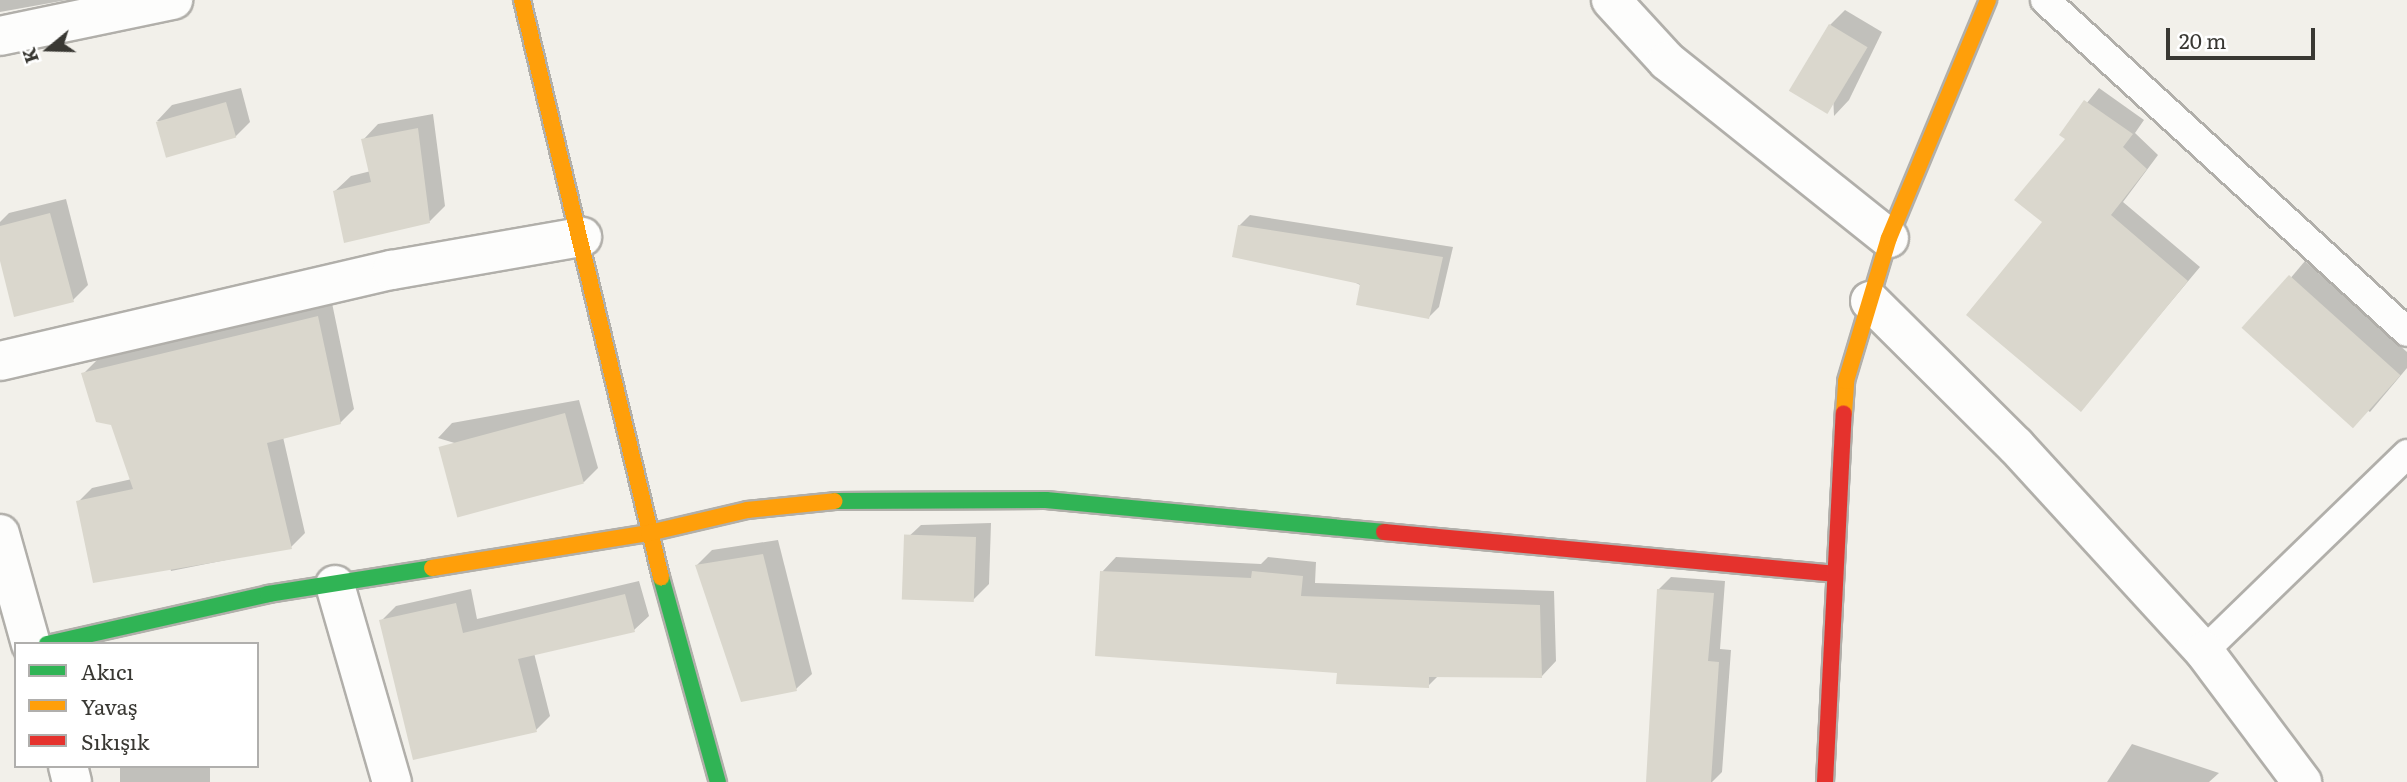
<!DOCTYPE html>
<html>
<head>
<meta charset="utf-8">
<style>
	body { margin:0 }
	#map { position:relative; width:2407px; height:782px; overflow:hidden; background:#f2f0ea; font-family:Literata,serif }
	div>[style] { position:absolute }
	.shadow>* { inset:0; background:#0003; transform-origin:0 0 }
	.building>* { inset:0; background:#dad7cd; transform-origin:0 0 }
	.roads { filter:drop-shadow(2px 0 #b1afaa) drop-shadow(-2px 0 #b1afaa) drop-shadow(0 2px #b1afaa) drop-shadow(0 -2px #b1afaa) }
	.lane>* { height:28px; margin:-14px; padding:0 14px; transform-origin:14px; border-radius:14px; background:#fdfdfc }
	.street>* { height:38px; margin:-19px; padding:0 19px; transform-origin:19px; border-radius:19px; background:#fdfdfc }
	.fast>* { height:16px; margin:-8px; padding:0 8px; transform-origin:8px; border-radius:8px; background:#30b455 }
	.slow>* { height:16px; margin:-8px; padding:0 8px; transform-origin:8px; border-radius:8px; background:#ff9f0a }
	.jam>* { height:16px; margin:-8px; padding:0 8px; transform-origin:8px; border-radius:8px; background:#e5322d }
	span { translate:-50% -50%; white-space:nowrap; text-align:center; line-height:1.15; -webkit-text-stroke:5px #fff; paint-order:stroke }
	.legend { position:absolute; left:14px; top:642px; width:245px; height:126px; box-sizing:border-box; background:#fff; border:2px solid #b0afad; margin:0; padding:9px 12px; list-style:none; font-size:21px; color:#393833 }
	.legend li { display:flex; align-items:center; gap:14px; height:35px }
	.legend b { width:35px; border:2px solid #b0afad }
	.north { position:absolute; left:14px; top:14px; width:70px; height:70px; -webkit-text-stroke:5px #fff; paint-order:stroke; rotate:251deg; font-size:19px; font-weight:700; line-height:28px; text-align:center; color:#393833 }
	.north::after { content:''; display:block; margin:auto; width:24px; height:32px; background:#393833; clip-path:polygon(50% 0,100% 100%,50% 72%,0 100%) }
	.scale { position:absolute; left:2166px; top:28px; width:149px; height:32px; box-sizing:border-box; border:4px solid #393833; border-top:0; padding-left:9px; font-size:21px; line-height:24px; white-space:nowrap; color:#393833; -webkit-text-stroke:5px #fff; paint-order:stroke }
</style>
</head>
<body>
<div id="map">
	<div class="shadow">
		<div style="clip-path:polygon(0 0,67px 0,0 12px)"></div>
		<div style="clip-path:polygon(1845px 10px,1882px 32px,1849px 100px,1834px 116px,1830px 25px)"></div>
		<div style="clip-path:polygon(241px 88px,250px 122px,235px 137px,157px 121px,172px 105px)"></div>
		<div style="clip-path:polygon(2099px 88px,2144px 120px,2135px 133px,2158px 155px,2123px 202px,2200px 267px,2081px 409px,2044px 222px,2068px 139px,2061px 135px)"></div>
		<div style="clip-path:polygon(433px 114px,445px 206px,430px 221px,335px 191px,351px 176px,371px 171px,363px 140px,378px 124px)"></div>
		<div style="clip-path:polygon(66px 199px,88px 285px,73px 300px,0 254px,0 222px,9px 213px)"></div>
		<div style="clip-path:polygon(1250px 215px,1453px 247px,1439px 307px,1428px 318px,1239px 226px)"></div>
		<div style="clip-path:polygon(2305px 261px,2407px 352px,2407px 368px,2370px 412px,2247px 330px)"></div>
		<div style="clip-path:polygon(332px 303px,354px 409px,340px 423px,283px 437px,305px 533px,291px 547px,171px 571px,169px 564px,78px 502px,92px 488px,132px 479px,113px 424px,83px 374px,97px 360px)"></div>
		<div style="clip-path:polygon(579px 400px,598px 468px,584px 482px,438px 438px,452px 423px)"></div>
		<div style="clip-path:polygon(991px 523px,989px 584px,973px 600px,905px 540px,921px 525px)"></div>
		<div style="clip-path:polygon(778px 540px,812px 674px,796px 689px,697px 565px,712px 550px)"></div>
		<div style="clip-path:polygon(1116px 557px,1261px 564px,1268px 557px,1316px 562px,1315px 583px,1554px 591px,1556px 661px,1542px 676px,1438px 676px,1428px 686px,1339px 671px,1102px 572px)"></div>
		<div style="clip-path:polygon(1671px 577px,1725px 581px,1720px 649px,1731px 650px,1722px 772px,1712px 782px,1648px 782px,1658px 590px)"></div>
		<div style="clip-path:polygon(639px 581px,649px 616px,634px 630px,534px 653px,550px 716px,536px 730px,381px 621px,396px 606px,471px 589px,477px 619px)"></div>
		<div style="clip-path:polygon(2132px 744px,2219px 773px,2209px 782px,2107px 782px)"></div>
		<div style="left:120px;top:766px;width:90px;height:17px"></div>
	</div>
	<div class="building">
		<div style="left:1829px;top:24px;width:45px;height:78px;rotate:31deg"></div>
		<div style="clip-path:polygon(2084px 100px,2133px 134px,2123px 147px,2147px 169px,2111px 215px,2188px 281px,2081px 412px,1966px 315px,2042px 222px,2014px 200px,2065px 139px,2059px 135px)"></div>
		<div style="left:226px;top:102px;width:37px;height:73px;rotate:74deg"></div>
		<div style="clip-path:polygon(418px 128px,430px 223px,344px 243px,333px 191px,371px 182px,361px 139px)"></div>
		<div style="clip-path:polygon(50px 213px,74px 302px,14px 317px,0 261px,0 226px)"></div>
		<div style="clip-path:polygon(1238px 225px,1443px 257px,1429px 319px,1356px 305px,1360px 284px,1232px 257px)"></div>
		<div style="left:2289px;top:275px;width:150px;height:71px;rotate:42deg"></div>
		<div style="clip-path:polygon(318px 316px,341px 424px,267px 443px,292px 549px,93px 583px,76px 501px,133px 489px,111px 425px,96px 422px,81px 373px)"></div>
		<div style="left:565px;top:413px;width:73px;height:131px;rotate:75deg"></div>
		<div style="left:976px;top:537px;width:65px;height:72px;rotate:92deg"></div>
		<div style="clip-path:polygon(763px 554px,797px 691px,741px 702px,695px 565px)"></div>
		<div style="clip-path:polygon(1100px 571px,1251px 578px,1252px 571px,1303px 576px,1301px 596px,1540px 605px,1542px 678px,1429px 677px,1429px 688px,1336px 684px,1337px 673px,1095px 656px)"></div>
		<div style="clip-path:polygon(1657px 589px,1714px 593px,1708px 661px,1719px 662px,1711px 782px,1646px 782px)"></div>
		<div style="clip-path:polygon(625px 594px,635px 632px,518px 659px,537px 732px,413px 760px,379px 620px,456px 603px,463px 633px)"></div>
	</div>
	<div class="roads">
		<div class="lane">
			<div style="left:2045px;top:0;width:491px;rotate:42.5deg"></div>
			<div style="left:2204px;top:651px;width:283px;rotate:-44.1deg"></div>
		</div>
		<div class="street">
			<div style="left:1611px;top:0;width:83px;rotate:47.4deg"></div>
			<div style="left:1667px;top:61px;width:284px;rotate:38.6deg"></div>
			<div style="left:0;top:36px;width:177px;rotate:-11.8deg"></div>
			<div style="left:1870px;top:301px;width:206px;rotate:44.8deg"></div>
			<div style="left:2016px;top:446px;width:278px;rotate:47.5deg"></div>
			<div style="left:2204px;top:651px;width:164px;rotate:53.2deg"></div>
			<div style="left:0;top:361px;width:402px;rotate:-13.1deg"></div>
			<div style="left:392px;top:270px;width:193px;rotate:-9.9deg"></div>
			<div style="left:0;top:534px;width:114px;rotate:74.3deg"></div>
			<div style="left:335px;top:585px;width:205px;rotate:73.9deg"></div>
			<div style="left:68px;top:766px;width:16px;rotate:76deg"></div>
		</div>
		<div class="fast">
			<div style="left:835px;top:501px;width:211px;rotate:-0.3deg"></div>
			<div style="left:1046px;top:500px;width:340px;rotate:5.4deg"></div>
			<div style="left:661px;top:577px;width:213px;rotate:74.5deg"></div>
			<div style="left:47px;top:644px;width:227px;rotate:-12.7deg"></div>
			<div style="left:268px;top:594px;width:166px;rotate:-9deg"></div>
		</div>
		<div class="slow">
			<div style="left:522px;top:0;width:594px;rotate:76.46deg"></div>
			<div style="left:1844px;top:413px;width:32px;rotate:-86deg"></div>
			<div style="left:1846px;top:381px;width:149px;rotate:-73.3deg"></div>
			<div style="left:1889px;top:238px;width:258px;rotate:-67.4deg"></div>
			<div style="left:432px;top:568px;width:220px;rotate:-9.2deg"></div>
			<div style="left:649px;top:533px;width:101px;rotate:-13.2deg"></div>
			<div style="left:747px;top:510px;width:88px;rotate:-5.8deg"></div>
		</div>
		<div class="jam">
			<div style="left:1384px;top:532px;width:452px;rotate:5.3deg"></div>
			<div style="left:1825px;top:782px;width:369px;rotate:-87.1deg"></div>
		</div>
	</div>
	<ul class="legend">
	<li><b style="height:9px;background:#30b455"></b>Akıcı</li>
	<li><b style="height:9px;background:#ff9f0a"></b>Yavaş</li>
	<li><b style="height:9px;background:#e5322d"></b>Sıkışık</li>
	</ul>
	<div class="north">K</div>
	<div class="scale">20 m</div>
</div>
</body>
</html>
